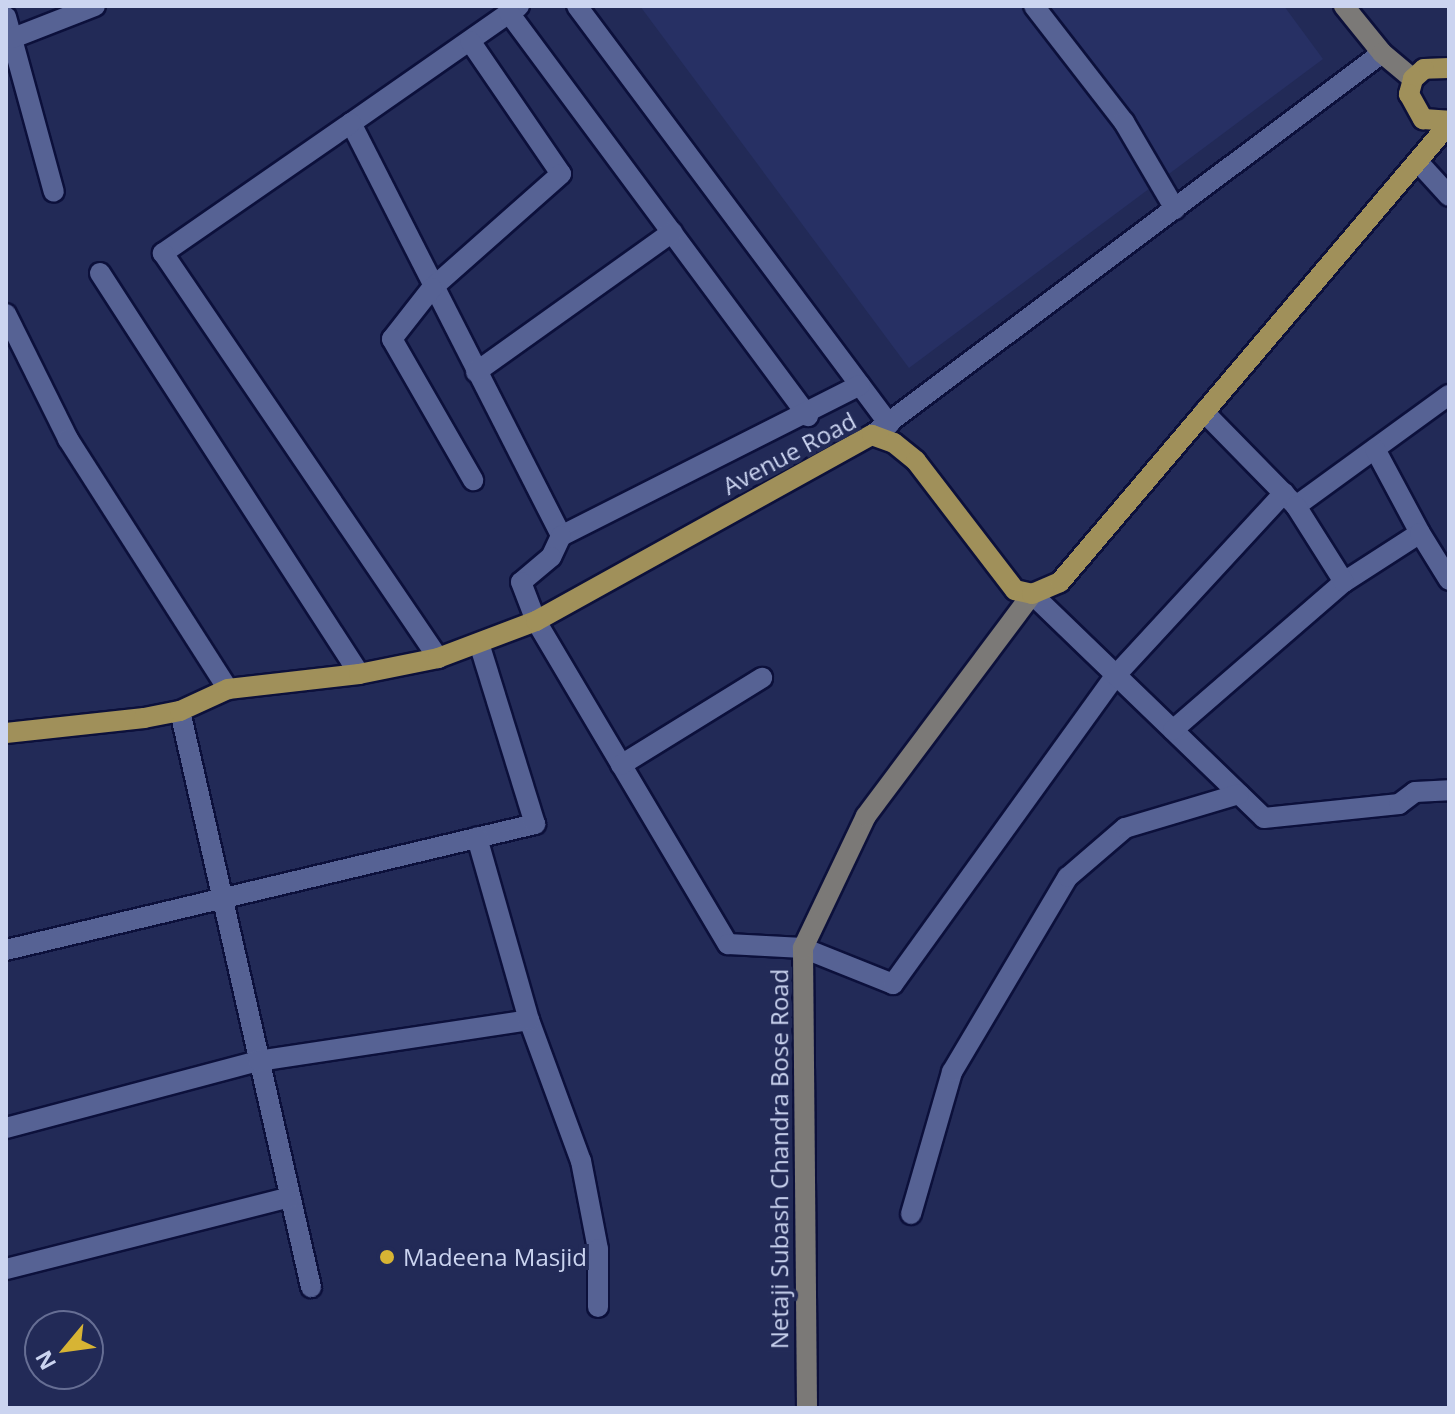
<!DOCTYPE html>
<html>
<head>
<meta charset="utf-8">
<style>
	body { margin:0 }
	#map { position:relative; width:1455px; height:1414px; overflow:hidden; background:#222a57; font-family:"Open Sans",sans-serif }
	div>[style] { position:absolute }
	.built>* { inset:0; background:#273064 }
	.roads { filter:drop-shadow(2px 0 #0c103b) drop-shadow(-2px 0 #0c103b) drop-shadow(0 2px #0c103b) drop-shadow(0 -2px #0c103b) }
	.street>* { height:20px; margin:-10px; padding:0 10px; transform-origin:10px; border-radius:10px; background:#566294 }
	.secondary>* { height:20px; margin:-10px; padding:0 10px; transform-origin:10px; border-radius:10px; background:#7b7977 }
	.primary>* { height:20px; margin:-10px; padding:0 10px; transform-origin:10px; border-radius:10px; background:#a0905a }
	.dots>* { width:22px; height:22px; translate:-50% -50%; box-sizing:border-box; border:4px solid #222a57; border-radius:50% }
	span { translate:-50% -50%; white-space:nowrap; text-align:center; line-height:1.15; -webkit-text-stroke:8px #222a57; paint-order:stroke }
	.street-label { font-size:24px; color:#cbd4f0 }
	.poi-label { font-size:24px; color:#cbd4f0 }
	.left { translate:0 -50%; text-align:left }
	.frame { position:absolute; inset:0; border:8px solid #cbd4f0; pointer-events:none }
	.north { position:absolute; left:24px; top:1310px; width:80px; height:80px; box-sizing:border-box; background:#222a57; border:2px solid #666e94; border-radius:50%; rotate:241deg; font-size:22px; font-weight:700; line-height:32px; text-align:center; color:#cbd4f0 }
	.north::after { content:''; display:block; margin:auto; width:28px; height:36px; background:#d7b434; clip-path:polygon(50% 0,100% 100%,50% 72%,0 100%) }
</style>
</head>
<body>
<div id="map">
	<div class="built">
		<div style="clip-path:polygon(640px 6px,1284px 6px,1323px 59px,909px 368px)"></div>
	</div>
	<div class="roads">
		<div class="street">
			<div style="left:519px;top:6px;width:205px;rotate:145.1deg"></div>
			<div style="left:351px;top:123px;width:463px;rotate:63deg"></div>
			<div style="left:577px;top:6px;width:522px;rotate:53.26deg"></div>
			<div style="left:1034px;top:6px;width:147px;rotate:52.2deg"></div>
			<div style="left:1124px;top:122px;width:101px;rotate:59.6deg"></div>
			<div style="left:509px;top:13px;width:502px;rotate:53.43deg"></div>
			<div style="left:6px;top:17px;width:181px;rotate:74.7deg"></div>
			<div style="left:13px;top:38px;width:88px;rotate:-21.3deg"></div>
			<div style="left:470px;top:41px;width:161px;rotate:55.6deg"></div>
			<div style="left:561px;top:174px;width:172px;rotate:138.5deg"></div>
			<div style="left:432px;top:288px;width:65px;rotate:128.1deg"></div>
			<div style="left:392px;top:339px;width:163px;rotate:60.1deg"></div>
			<div style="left:351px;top:123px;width:229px;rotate:145.3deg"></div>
			<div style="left:163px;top:253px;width:490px;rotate:55.8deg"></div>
			<div style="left:1418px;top:162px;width:46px;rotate:47.6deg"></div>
			<div style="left:100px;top:273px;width:477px;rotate:57.1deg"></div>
			<div style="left:6px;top:314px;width:140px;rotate:63.6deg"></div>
			<div style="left:68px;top:439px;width:297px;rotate:57.4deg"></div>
			<div style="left:476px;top:372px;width:241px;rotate:-35.5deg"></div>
			<div style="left:860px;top:385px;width:335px;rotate:153.2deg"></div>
			<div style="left:561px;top:536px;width:23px;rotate:115deg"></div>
			<div style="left:551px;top:557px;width:39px;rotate:140deg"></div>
			<div style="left:521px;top:582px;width:42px;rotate:69deg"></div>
			<div style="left:536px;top:621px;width:376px;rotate:59.3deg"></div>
			<div style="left:728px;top:944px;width:75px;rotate:3.1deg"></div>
			<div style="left:803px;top:948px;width:97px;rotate:21.8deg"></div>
			<div style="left:893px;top:984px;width:381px;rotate:-54.2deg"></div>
			<div style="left:1116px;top:675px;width:248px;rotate:-47.3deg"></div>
			<div style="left:1204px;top:412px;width:132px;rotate:45.6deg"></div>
			<div style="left:1296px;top:506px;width:189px;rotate:-36deg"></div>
			<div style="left:872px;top:435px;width:637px;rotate:-36.83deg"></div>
			<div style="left:1375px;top:449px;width:95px;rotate:61.8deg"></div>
			<div style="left:1344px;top:582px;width:90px;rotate:-32.8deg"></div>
			<div style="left:1420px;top:533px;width:55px;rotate:58.3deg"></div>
			<div style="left:1032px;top:594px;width:322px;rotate:44deg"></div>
			<div style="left:1264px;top:818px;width:136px;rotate:-5.9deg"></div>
			<div style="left:1399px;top:804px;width:20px;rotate:-37deg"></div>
			<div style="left:1415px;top:792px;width:34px;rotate:-3deg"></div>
			<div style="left:180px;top:711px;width:591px;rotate:77.19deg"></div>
			<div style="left:1173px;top:730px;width:226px;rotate:-40.9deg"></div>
			<div style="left:1344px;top:582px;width:90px;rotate:-122.3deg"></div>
			<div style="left:621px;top:765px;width:166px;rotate:-31.7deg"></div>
			<div style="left:6px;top:950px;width:544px;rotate:-13.4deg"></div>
			<div style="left:535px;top:824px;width:189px;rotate:-107.2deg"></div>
			<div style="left:529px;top:1020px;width:150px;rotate:69.8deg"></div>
			<div style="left:581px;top:1161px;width:90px;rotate:79.1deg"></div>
			<div style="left:598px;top:1249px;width:58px;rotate:90deg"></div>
			<div style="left:6px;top:1128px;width:261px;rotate:-14.9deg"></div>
			<div style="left:258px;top:1061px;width:274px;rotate:-8.6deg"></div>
			<div style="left:529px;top:1020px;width:190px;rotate:-105.9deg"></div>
			<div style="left:911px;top:1214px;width:148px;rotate:-73.9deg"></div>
			<div style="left:952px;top:1072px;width:227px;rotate:-59.3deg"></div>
			<div style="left:1068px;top:877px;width:75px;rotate:-40.7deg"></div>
			<div style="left:1125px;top:828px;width:119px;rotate:-16.6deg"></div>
			<div style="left:6px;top:1269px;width:293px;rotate:-14.2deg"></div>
		</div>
		<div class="secondary">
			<div style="left:1344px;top:6px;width:60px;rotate:51deg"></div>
			<div style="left:1382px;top:53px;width:40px;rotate:40deg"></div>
			<div style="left:807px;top:1408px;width:460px;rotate:-90.5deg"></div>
			<div style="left:803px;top:948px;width:146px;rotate:-64.5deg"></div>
			<div style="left:866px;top:816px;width:277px;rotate:-53.2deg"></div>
		</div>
		<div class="primary">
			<div style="left:1449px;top:68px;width:25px;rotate:178deg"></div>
			<div style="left:1424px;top:69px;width:15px;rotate:138deg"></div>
			<div style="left:1413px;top:79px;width:16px;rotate:105deg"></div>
			<div style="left:1409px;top:94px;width:29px;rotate:61deg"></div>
			<div style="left:1423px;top:119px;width:26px;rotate:4deg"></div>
			<div style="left:6px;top:733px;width:139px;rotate:-6.2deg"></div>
			<div style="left:144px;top:718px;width:37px;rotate:-11deg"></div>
			<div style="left:180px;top:711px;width:53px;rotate:-24.6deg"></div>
			<div style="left:228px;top:689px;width:132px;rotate:-6.5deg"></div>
			<div style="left:359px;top:674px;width:81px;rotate:-11.4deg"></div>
			<div style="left:438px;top:658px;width:105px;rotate:-20.7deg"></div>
			<div style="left:536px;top:621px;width:384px;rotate:-29deg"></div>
			<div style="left:872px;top:435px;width:23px;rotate:20deg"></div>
			<div style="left:894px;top:443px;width:28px;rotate:39deg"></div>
			<div style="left:916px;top:461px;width:163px;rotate:52.5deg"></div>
			<div style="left:1015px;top:590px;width:17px;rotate:13deg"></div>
			<div style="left:1032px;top:594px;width:30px;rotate:-23deg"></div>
			<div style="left:1060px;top:582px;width:601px;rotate:-49.66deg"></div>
		</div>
	</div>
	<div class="dots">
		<div style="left:387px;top:1257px;background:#d7b434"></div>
	</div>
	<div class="street-label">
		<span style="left:789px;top:453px;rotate:-28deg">Avenue Road</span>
		<span style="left:779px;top:1159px;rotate:-90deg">Netaji Subash Chandra Bose Road</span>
	</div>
	<div class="poi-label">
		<span class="left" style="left:403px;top:1257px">Madeena Masjid</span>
	</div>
	<div class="frame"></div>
	<div class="north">N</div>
</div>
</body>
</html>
